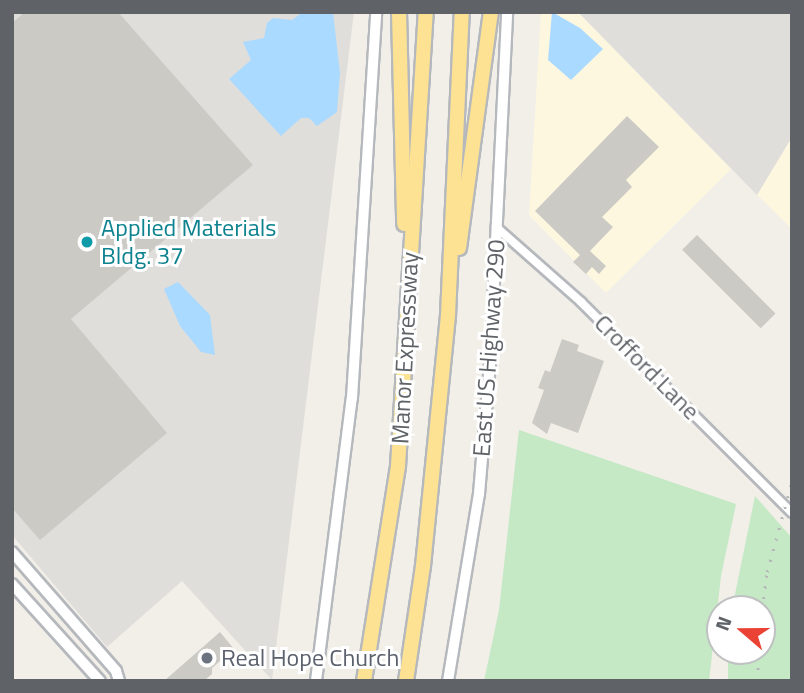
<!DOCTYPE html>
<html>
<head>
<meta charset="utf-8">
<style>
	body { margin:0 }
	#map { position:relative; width:804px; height:693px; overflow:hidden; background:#f1efe8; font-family:"Titillium Web",sans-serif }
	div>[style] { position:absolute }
	.commercial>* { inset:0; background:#fef7e0 }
	.industrial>* { inset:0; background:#e0deda }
	.green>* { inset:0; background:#c5e8c5 }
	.water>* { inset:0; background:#aadaff }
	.building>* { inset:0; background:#cccac5; transform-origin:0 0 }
	.roads { filter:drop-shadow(2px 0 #b5b8bc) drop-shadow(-2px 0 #b5b8bc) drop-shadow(0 2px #b5b8bc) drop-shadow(0 -2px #b5b8bc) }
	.street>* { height:8px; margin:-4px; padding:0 4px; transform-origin:4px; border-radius:4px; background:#fff }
	.secondary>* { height:10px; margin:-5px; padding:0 5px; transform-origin:5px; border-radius:5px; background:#fff }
	.highway>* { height:14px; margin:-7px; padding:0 7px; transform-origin:7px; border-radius:7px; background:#fde293 }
	.rail>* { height:2.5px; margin-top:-1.25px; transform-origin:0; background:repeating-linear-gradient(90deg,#b6b7b8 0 2px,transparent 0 11px) }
	.dots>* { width:19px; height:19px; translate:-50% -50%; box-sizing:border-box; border:4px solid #fff; border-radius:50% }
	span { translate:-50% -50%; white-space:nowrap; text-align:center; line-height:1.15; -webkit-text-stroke:6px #fff; paint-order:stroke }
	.culture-label { font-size:24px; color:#0d838f }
	.left { translate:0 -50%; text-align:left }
	.street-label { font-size:24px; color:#5f6368 }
	.worship-label { font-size:24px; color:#5b616d }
	.frame { position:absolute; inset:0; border:14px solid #5f6368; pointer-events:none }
	.north { position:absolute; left:706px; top:595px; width:70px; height:70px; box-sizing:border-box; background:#fff; border:2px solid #bfc1c3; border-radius:50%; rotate:290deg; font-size:19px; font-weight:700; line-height:28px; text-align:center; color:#5f6368 }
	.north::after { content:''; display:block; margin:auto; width:24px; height:32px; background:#ea4335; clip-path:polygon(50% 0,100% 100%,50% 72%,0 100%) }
</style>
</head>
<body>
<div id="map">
	<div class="commercial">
		<div style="clip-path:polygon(541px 12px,578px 12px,731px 169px,606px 293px,529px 215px)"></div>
		<div style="clip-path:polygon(792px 137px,792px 229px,757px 195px)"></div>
	</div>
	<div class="industrial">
		<div style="clip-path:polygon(12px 12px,354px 12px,272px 680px,182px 581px,107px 647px,12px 535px)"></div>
		<div style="clip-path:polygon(578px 12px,792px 12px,792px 137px,757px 195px)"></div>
	</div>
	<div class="green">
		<div style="clip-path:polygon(519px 430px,736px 504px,721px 576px,709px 681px,484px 681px,499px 610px)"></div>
		<div style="clip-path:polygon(755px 496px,792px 538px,792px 681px,728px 681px,728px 651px,762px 651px,762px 609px,732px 609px)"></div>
	</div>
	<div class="water">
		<div style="clip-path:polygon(303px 12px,333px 12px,340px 73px,337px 112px,317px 126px,309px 118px,301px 118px,281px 136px,229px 79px,251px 60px,243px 42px,264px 38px,267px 23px,273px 18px,292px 20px)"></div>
		<div style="clip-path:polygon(552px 12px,580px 28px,603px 49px,571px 80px,548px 60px)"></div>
		<div style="clip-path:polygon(178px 282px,210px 315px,215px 355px,201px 352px,180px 326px,164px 289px)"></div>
	</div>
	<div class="building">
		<div style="clip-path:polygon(25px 12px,118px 12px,253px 165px,71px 319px,167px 433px,40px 540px,12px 508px,12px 23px)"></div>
		<div style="clip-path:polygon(627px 116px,659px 147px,626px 180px,632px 187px,602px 217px,613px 227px,590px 251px,606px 266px,599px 274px,592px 267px,586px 274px,573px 262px,580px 255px,535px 211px)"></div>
		<div style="left:697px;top:235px;width:111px;height:21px;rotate:45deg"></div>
		<div style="clip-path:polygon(562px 339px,579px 345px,577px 351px,604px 361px,578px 433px,551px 423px,547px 434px,532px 423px,544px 390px,538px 388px,545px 370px,550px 372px)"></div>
		<div style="clip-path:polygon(220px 632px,234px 649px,212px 668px,212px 674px,204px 681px,164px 681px)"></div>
	</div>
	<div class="roads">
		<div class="street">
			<div style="left:496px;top:227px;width:113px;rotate:41.4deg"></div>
			<div style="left:581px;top:302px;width:298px;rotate:45deg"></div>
		</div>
		<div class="secondary">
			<div style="left:12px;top:552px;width:158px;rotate:48.8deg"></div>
			<div style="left:116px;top:671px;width:10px;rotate:73deg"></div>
			<div style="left:12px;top:584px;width:131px;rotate:47.8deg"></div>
			<div style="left:316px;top:681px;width:285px;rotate:-82.8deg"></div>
			<div style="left:352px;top:398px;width:387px;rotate:-86.4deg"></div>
			<div style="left:448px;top:681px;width:190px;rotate:-80.6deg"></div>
			<div style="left:479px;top:494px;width:130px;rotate:-85.2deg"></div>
			<div style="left:490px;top:364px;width:352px;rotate:-87.2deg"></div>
		</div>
		<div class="highway">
			<div style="left:399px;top:12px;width:212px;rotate:88.6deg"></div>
			<div style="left:459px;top:248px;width:238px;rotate:-82.3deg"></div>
			<div style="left:364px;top:681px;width:218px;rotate:-81deg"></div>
			<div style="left:398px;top:466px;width:455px;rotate:-86.5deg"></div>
			<div style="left:406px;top:681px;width:116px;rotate:-81.6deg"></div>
			<div style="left:423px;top:566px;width:252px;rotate:-84.3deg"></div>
			<div style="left:448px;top:315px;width:303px;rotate:-87.4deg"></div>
		</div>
	</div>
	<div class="rail">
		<div style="left:762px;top:610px;width:38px;rotate:-83deg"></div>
		<div style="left:767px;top:572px;width:94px;rotate:-74.6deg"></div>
		<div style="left:757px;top:681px;width:30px;rotate:-86deg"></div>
	</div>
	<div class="dots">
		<div style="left:87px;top:242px;background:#0f9aa8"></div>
		<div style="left:207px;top:658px;background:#6b7280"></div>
	</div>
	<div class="culture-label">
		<span class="left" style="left:101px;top:242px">Applied Materials<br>Bldg. 37</span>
	</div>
	<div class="street-label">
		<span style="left:405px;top:348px;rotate:-87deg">Manor Expressway</span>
		<span style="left:489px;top:348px;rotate:-86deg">East US Highway 290</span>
		<span style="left:647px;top:367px;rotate:45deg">Crofford Lane</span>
	</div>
	<div class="worship-label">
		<span class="left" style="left:221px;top:658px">Real Hope Church</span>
	</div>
	<div class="frame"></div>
	<div class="north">N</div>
</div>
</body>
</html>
